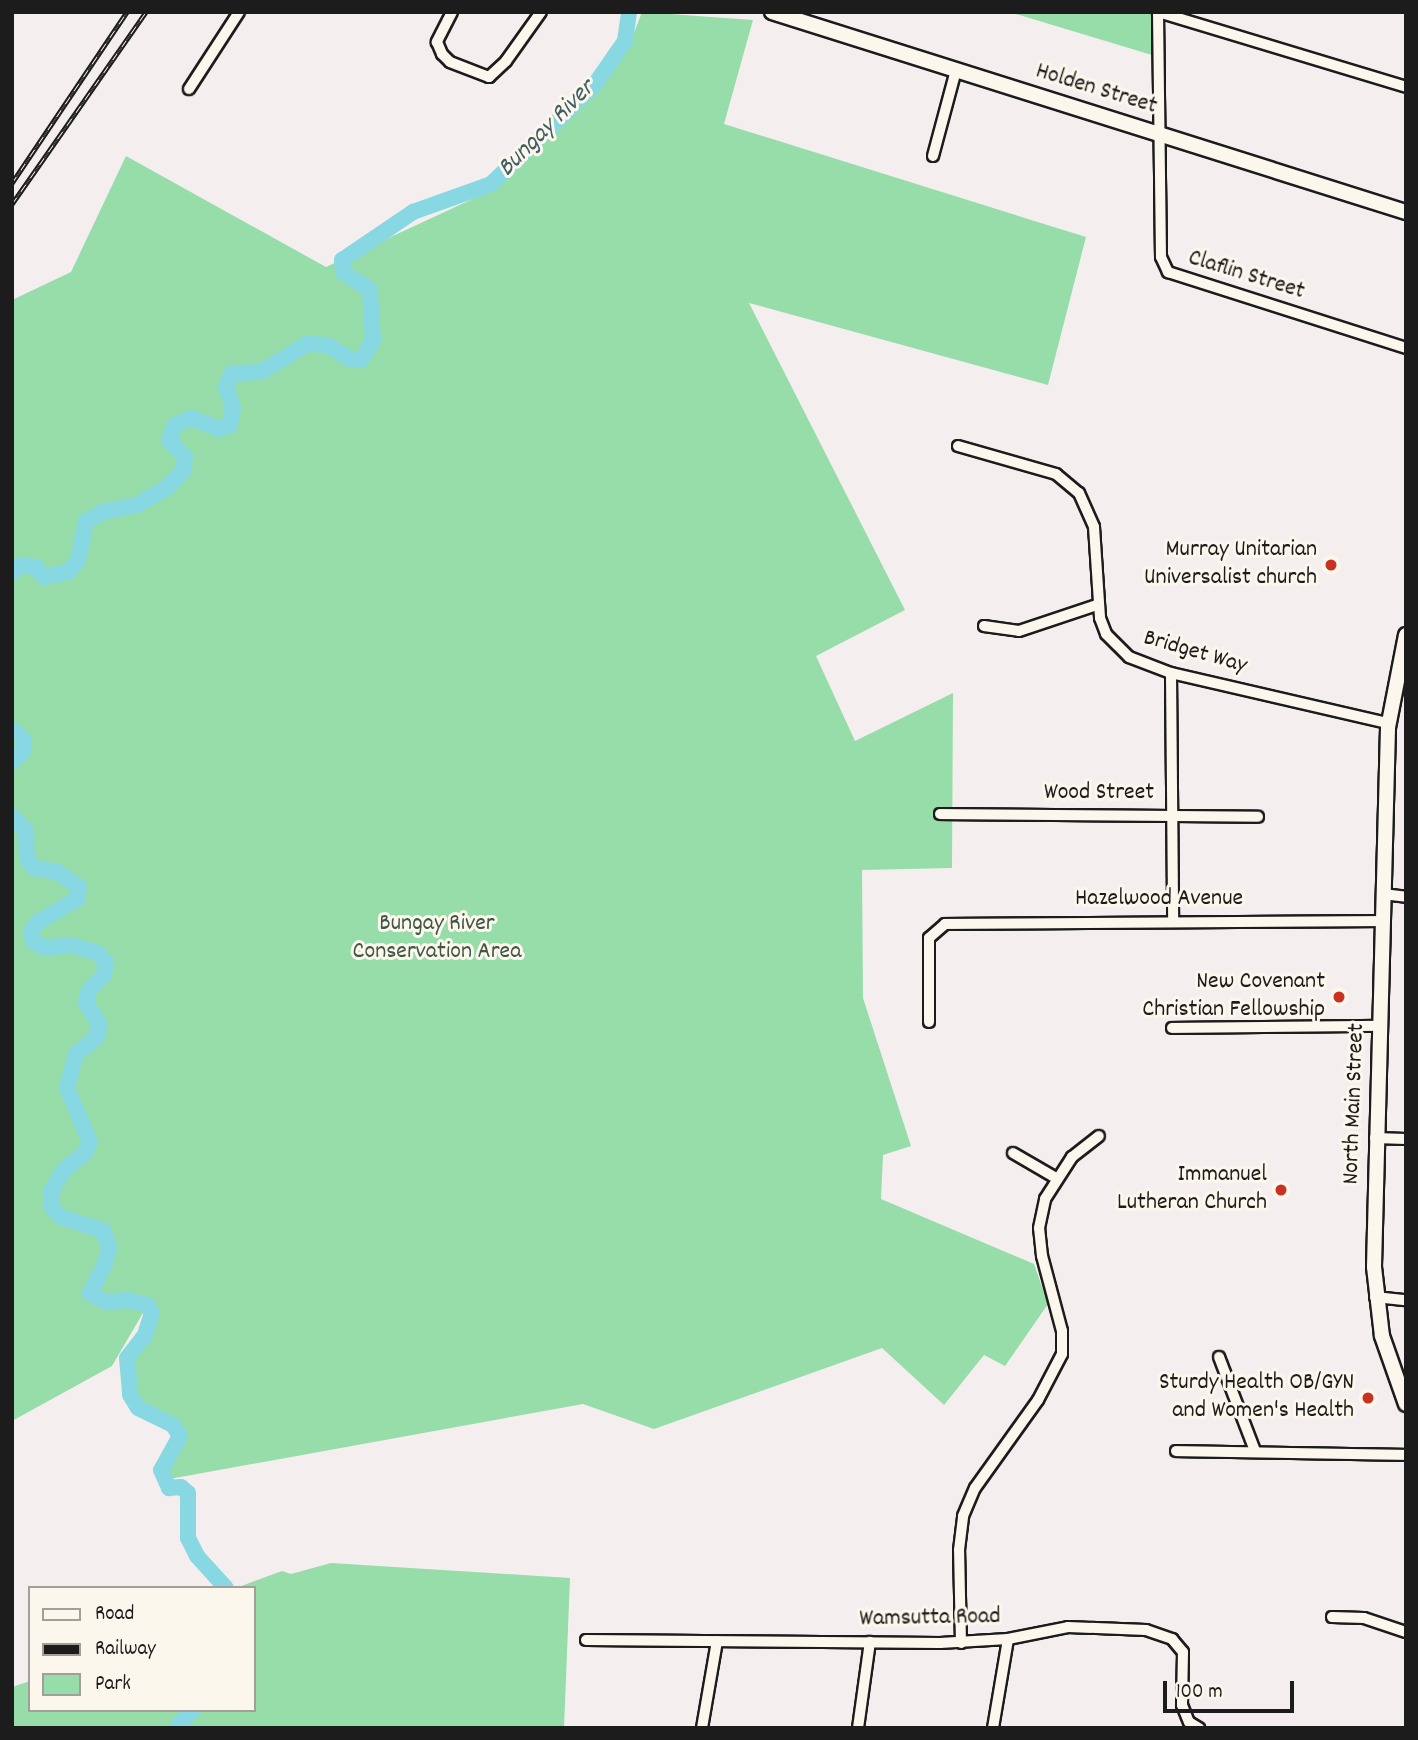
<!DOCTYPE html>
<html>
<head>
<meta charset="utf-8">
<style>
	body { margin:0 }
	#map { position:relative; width:1418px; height:1740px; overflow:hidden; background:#f4efee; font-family:Dekko,sans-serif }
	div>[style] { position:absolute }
	.green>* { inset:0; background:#96ddaa }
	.river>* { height:16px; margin:-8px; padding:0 8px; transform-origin:8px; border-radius:8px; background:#88d8e4 }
	.roads { filter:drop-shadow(2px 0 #1c1c1c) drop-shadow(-2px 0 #1c1c1c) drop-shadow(0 2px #1c1c1c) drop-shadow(0 -2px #1c1c1c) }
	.minor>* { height:10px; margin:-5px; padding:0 5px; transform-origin:5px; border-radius:5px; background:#fbf7ec }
	.secondary>* { height:14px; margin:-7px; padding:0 7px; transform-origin:7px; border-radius:7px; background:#fbf7ec }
	.rail>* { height:5px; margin-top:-2.5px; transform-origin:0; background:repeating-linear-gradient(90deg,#fbf7ec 0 8px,#1c1c1c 0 16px); box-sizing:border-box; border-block:2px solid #1c1c1c }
	.dots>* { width:19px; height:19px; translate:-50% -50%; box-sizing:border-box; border:4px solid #fbf7ec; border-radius:50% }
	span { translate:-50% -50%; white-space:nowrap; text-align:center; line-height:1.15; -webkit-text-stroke:6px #fbf7ec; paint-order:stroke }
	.street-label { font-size:24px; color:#1c1c1c }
	.poi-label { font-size:24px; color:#1c1c1c }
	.right { translate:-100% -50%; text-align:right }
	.park-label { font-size:24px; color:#415647 }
	.water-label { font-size:26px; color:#425e62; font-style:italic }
	.frame { position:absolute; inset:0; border:14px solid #1c1c1c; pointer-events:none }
	.legend { position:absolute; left:28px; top:1586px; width:228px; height:126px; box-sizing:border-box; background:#fbf7ec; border:2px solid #a29f99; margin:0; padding:9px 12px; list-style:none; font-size:21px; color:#1c1c1c }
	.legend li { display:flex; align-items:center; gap:14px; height:35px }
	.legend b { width:35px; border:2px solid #a29f99 }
	.scale { position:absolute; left:1163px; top:1681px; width:131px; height:32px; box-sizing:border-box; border:4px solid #1c1c1c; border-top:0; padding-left:9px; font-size:21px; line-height:24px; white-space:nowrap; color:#1c1c1c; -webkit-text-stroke:5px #fbf7ec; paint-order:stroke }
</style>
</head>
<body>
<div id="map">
	<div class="green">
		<div style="clip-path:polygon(642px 12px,753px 20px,724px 124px,1086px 237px,1048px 385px,749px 303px,905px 610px,816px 656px,855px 741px,953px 693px,952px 868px,862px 870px,863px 998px,911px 1146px,883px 1155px,881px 1199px,1034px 1264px,1048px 1304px,1005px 1366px,984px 1355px,944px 1405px,882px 1348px,654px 1429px,583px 1404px,164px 1480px,163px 1462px,180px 1436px,173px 1425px,138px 1408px,126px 1369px,127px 1358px,150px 1324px,152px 1313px,147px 1306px,112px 1366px,12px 1421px,12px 300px,71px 272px,126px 156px,326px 267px,479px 196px,627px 51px)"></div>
		<div style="clip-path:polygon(1009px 12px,1151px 12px,1152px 55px)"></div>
		<div style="clip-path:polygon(331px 1563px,570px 1578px,564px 1728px,12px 1728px,12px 1687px,30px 1681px,30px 1710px,254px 1710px,254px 1588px,236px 1588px,282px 1571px,291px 1574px)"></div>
	</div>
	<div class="river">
		<div style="left:12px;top:573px;width:12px;rotate:-42deg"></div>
		<div style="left:21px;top:565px;width:15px;rotate:8deg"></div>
		<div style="left:36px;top:567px;width:13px;rotate:51deg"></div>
		<div style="left:44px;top:577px;width:25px;rotate:-12deg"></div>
		<div style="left:68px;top:572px;width:15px;rotate:-48deg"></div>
		<div style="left:78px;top:561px;width:41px;rotate:-78.7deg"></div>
		<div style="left:86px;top:521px;width:19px;rotate:-28deg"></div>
		<div style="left:103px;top:512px;width:35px;rotate:-12deg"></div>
		<div style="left:137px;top:505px;width:34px;rotate:-30deg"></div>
		<div style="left:166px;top:488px;width:25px;rotate:-45deg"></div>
		<div style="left:184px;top:470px;width:13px;rotate:-86deg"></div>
		<div style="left:185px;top:457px;width:23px;rotate:-133deg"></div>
		<div style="left:169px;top:440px;width:16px;rotate:-68deg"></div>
		<div style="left:175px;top:425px;width:17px;rotate:-24deg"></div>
		<div style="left:191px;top:418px;width:30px;rotate:21deg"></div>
		<div style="left:219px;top:429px;width:12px;rotate:-20deg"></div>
		<div style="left:230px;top:425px;width:17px;rotate:-80deg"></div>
		<div style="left:233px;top:408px;width:22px;rotate:-108deg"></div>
		<div style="left:226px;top:387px;width:15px;rotate:-67deg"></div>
		<div style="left:232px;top:373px;width:29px;rotate:-2deg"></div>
		<div style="left:261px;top:372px;width:54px;rotate:-31.3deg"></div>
		<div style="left:307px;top:344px;width:20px;rotate:3deg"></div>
		<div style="left:327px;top:345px;width:29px;rotate:31deg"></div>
		<div style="left:352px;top:360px;width:10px;rotate:-6deg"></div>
		<div style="left:362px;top:359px;width:21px;rotate:-59deg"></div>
		<div style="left:373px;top:341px;width:51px;rotate:-93.4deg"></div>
		<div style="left:370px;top:290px;width:32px;rotate:-146deg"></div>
		<div style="left:343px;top:272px;width:12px;rotate:-95deg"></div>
		<div style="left:342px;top:260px;width:86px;rotate:-34.1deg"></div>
		<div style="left:413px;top:212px;width:83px;rotate:-19.7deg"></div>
		<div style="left:491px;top:184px;width:141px;rotate:-43.6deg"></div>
		<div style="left:593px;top:87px;width:56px;rotate:-55.2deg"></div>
		<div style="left:625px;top:41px;width:29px;rotate:-82deg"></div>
		<div style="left:12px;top:729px;width:16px;rotate:43deg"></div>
		<div style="left:24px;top:740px;width:11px;rotate:95deg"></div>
		<div style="left:23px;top:751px;width:16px;rotate:135deg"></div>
		<div style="left:12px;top:816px;width:21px;rotate:47deg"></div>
		<div style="left:26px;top:831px;width:28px;rotate:88deg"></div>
		<div style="left:27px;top:859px;width:11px;rotate:52deg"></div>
		<div style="left:34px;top:868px;width:23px;rotate:10deg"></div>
		<div style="left:57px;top:872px;width:27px;rotate:34deg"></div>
		<div style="left:79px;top:887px;width:12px;rotate:99deg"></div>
		<div style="left:77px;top:899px;width:45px;rotate:149.5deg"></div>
		<div style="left:38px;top:922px;width:11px;rotate:128deg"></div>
		<div style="left:31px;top:931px;width:10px;rotate:79deg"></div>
		<div style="left:33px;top:941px;width:14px;rotate:30deg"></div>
		<div style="left:45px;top:948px;width:26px;rotate:-7deg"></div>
		<div style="left:71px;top:945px;width:28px;rotate:17deg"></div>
		<div style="left:98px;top:953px;width:13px;rotate:51deg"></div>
		<div style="left:106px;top:963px;width:12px;rotate:99deg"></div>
		<div style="left:104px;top:975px;width:21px;rotate:135deg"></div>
		<div style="left:89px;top:990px;width:13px;rotate:103deg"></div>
		<div style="left:86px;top:1003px;width:25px;rotate:58deg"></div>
		<div style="left:99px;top:1024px;width:13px;rotate:99deg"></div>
		<div style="left:97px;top:1037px;width:27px;rotate:141deg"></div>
		<div style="left:76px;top:1054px;width:35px;rotate:105deg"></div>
		<div style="left:67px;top:1088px;width:59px;rotate:66.9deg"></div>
		<div style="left:90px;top:1142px;width:12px;rotate:114deg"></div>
		<div style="left:85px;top:1153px;width:27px;rotate:141deg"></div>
		<div style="left:64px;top:1170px;width:26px;rotate:121deg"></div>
		<div style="left:51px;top:1192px;width:15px;rotate:90deg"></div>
		<div style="left:51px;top:1207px;width:14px;rotate:45deg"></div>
		<div style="left:61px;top:1217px;width:45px;rotate:18deg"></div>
		<div style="left:104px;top:1231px;width:18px;rotate:74deg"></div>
		<div style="left:109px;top:1248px;width:16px;rotate:104deg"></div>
		<div style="left:105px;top:1264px;width:33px;rotate:117deg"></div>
		<div style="left:90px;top:1293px;width:17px;rotate:31deg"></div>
		<div style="left:105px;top:1302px;width:23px;rotate:-5deg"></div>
		<div style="left:128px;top:1300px;width:20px;rotate:15deg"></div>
		<div style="left:147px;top:1305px;width:9px;rotate:58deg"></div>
		<div style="left:152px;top:1313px;width:23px;rotate:108deg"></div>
		<div style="left:145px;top:1335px;width:29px;rotate:128deg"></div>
		<div style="left:127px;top:1358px;width:37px;rotate:85deg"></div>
		<div style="left:130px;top:1395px;width:15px;rotate:58deg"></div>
		<div style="left:138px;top:1408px;width:39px;rotate:26deg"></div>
		<div style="left:173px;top:1425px;width:13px;rotate:58deg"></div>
		<div style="left:180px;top:1436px;width:39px;rotate:119deg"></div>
		<div style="left:161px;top:1470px;width:20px;rotate:66deg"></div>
		<div style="left:169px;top:1488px;width:12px;rotate:-5deg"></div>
		<div style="left:181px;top:1487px;width:9px;rotate:41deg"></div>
		<div style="left:188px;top:1493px;width:45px;rotate:90deg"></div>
		<div style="left:188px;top:1538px;width:20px;rotate:63deg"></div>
		<div style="left:197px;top:1556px;width:43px;rotate:47.8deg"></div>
		<div style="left:176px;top:1728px;width:25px;rotate:-47deg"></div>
	</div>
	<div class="roads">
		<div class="minor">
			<div style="left:452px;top:12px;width:34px;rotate:117deg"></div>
			<div style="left:437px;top:42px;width:13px;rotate:67deg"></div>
			<div style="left:442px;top:54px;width:11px;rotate:45deg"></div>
			<div style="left:450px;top:62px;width:42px;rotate:21deg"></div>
			<div style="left:489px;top:77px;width:23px;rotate:-43deg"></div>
			<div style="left:506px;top:61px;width:60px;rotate:-54.5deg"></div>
			<div style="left:1158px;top:12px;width:245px;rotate:89.3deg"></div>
			<div style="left:1161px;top:257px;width:17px;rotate:65deg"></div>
			<div style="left:1168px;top:272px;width:250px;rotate:17.7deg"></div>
			<div style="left:1158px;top:12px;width:259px;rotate:16.8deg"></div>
			<div style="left:189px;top:89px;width:92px;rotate:-57deg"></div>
			<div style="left:933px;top:156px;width:89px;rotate:-75deg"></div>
			<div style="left:958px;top:446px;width:102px;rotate:15.9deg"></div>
			<div style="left:1056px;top:474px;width:30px;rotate:40deg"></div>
			<div style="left:1079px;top:493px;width:37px;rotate:66deg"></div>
			<div style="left:1094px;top:527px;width:91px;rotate:86.2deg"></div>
			<div style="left:1100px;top:618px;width:17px;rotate:69deg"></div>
			<div style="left:1106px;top:634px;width:33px;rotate:45deg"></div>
			<div style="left:1129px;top:657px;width:45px;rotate:20.9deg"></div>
			<div style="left:1171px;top:673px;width:223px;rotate:13deg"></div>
			<div style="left:984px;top:626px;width:35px;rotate:8deg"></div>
			<div style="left:1019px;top:631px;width:82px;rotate:-18.4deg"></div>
			<div style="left:1171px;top:673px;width:248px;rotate:89.5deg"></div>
			<div style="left:940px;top:814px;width:318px;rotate:0.5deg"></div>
			<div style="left:1383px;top:894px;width:23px;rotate:7deg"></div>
			<div style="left:929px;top:1022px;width:84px;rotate:-90deg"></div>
			<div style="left:929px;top:938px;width:21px;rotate:-41deg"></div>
			<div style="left:945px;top:924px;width:437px;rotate:-0.4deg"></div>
			<div style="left:1172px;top:1028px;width:208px;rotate:-0.6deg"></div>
			<div style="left:1375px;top:1138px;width:31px;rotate:2deg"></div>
			<div style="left:1013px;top:1153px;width:50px;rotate:30.2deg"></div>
			<div style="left:1375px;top:1297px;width:31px;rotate:6deg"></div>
			<div style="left:1219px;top:1357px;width:101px;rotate:69deg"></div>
			<div style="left:1176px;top:1451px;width:230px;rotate:1deg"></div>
			<div style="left:1332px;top:1617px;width:32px;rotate:2deg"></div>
			<div style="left:1364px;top:1618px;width:44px;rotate:18.4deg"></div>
			<div style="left:586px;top:1640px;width:354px;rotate:0.5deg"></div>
			<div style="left:940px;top:1643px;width:68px;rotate:-3.4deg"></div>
			<div style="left:1008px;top:1639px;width:61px;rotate:-11.3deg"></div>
			<div style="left:1068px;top:1627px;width:78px;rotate:2.2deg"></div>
			<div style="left:1146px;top:1630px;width:28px;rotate:19deg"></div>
			<div style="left:1172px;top:1639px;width:17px;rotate:50deg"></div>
			<div style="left:1183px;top:1652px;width:53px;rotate:91.1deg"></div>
			<div style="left:1182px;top:1705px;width:18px;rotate:68deg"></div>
			<div style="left:1189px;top:1722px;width:12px;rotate:31deg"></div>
			<div style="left:961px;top:1643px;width:93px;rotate:-91.2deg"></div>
			<div style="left:959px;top:1550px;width:34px;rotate:-83deg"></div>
			<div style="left:963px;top:1516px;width:30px;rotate:-67deg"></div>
			<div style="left:975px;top:1488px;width:108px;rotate:-54.4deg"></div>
			<div style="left:1038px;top:1400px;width:52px;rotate:-62.4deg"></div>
			<div style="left:1062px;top:1354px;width:23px;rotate:-90deg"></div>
			<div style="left:1062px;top:1331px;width:78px;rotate:-104.9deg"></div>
			<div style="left:1042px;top:1256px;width:28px;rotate:-96deg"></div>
			<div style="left:1039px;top:1228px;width:30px;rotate:-78deg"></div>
			<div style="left:1045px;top:1199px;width:50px;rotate:-57.3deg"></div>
			<div style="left:1072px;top:1157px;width:34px;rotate:-38deg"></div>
			<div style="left:702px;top:1728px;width:88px;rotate:-80.2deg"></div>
			<div style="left:858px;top:1728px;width:87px;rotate:-82.1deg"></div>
			<div style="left:993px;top:1728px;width:90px;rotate:-80.4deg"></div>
		</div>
		<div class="secondary">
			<div style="left:772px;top:12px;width:665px;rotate:17.51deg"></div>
			<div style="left:1406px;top:635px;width:95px;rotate:101deg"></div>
			<div style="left:1388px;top:728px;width:539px;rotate:91.49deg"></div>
			<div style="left:1374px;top:1267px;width:69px;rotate:83.4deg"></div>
			<div style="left:1382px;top:1336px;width:72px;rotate:70.6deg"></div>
		</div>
	</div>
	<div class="rail">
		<div style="left:12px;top:183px;width:206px;rotate:-56.1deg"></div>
		<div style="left:12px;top:204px;width:234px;rotate:-55.1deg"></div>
	</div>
	<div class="dots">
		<div style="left:1331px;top:565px;background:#c8321e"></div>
		<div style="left:1339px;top:997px;background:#c8321e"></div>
		<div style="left:1281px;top:1190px;background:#c8321e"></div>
		<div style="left:1368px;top:1398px;background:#c8321e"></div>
	</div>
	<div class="street-label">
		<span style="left:1096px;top:90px;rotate:17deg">Holden Street</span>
		<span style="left:1246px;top:276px;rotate:17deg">Claflin Street</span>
		<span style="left:1195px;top:653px;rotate:16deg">Bridget Way</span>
		<span style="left:1099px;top:794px">Wood Street</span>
		<span style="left:1159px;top:900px">Hazelwood Avenue</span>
		<span style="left:1355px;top:1104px;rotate:-88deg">North Main Street</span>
		<span style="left:930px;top:1619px;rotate:-1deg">Wamsutta Road</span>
	</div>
	<div class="poi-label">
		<span class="right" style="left:1317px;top:565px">Murray Unitarian<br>Universalist church</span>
		<span class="right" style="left:1325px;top:997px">New Covenant<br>Christian Fellowship</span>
		<span class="right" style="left:1267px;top:1190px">Immanuel<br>Lutheran Church</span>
		<span class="right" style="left:1354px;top:1398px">Sturdy Health OB/GYN<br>and Women's Health</span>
	</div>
	<div class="park-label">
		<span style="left:437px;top:939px">Bungay River<br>Conservation Area</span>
	</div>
	<div class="water-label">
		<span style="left:547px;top:129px;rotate:-45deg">Bungay River</span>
	</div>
	<div class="frame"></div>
	<ul class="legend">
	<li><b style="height:9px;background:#fbf7ec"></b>Road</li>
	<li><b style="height:9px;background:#1c1c1c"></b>Railway</li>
	<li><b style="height:19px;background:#96ddaa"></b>Park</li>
	</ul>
	<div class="scale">100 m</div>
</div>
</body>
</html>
